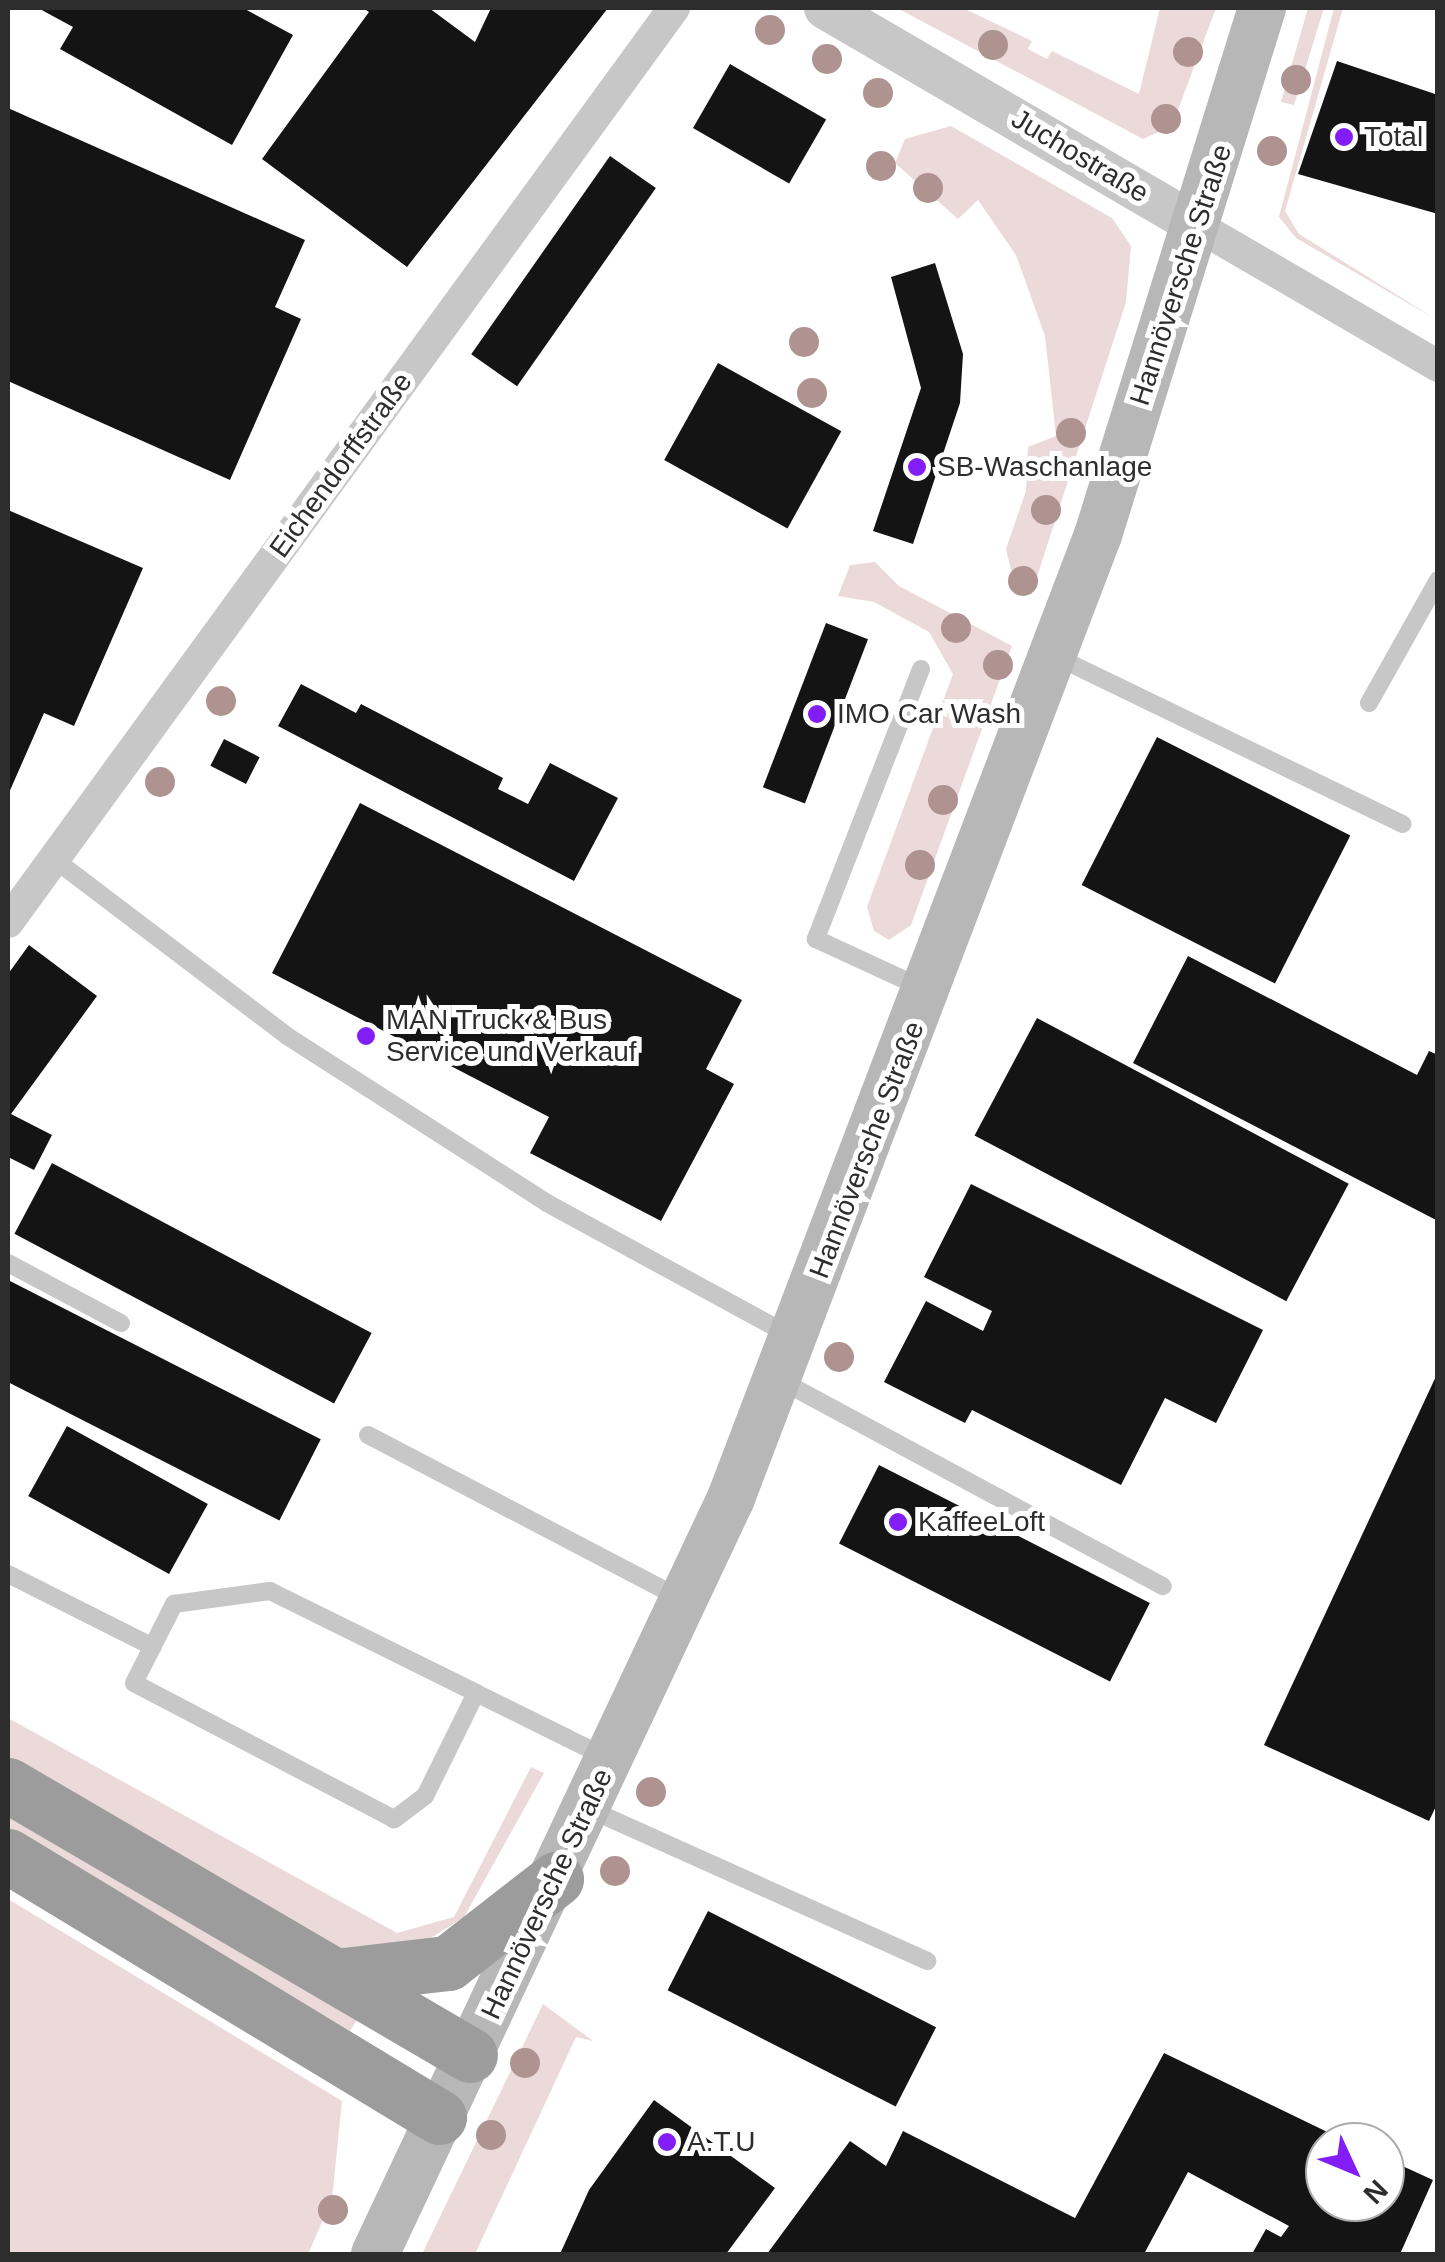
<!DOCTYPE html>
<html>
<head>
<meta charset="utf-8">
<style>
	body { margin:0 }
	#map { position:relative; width:1445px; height:2262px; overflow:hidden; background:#fff; font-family:Arial,sans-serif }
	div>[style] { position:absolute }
	.green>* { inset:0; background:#ecd9d9 }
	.building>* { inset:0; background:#141414; transform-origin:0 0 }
	.service>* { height:18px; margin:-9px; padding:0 9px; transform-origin:9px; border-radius:9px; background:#c7c7c7 }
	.minor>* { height:32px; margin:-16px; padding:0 16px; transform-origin:16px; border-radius:16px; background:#c7c7c7 }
	.tertiary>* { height:42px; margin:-21px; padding:0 21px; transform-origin:21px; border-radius:21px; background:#c7c7c7 }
	.secondary>* { height:48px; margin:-24px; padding:0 24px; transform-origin:24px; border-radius:24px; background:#b7b7b7 }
	.trunk>* { height:55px; margin:-27.5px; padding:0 27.5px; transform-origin:27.5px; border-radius:27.5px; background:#9c9c9c }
	.trees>* { width:30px; height:30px; margin:-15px; border-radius:50%; background:#ae9390 }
	.dots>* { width:28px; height:28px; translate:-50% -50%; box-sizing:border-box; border:5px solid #fff; border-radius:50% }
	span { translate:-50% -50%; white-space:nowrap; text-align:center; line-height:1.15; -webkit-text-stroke:10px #fff; paint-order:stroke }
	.poi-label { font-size:28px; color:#2d2d2d }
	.left { translate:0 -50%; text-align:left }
	.street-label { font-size:28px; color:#2d2d2d }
	.frame { position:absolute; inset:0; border:10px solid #2d2d2d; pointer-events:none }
	.north { position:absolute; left:1305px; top:2122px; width:100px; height:100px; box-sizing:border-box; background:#fff; border:2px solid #ababab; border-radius:50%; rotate:134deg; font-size:28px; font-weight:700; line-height:40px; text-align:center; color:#2d2d2d }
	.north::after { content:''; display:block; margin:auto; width:35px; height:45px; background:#821ef5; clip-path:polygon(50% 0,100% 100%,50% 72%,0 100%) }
</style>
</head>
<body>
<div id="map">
	<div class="green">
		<div style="clip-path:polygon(897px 8px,963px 8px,1032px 41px,1028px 49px,1047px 59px,1052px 51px,1139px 94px,1160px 8px,1216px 8px,1172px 126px,1143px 139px)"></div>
		<div style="clip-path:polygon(1308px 8px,1324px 8px,1294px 105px,1281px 102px)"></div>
		<div style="clip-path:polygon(1334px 8px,1343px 8px,1285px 211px,1299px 234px,1437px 320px,1296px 238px,1279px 217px)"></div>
		<div style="clip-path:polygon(951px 126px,1112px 218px,1131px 246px,1126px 302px,1034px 586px,1017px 595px,1006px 549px,1026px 491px,1028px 447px,1056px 436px,1045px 336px,1016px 255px,978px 200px,958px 219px,895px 163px,905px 139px)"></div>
		<div style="clip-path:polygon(875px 562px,899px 586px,1012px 646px,911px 925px,889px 940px,874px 931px,867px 907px,953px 674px,929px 632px,874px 602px,838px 596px,850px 565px)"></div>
		<div style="clip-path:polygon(8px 1718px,397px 1933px,454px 1917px,531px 1767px,544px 1773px,464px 1917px,426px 1941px,343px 1953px,8px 1764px)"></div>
		<div style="clip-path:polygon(8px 1812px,360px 2015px,350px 2031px,8px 1828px)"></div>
		<div style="clip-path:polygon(8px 1899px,342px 2101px,332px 2199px,308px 2254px,8px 2254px)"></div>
		<div style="clip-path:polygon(543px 2004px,593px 2041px,576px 2037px,475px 2254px,422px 2254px)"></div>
	</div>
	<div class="building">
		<div style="clip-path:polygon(38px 8px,243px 8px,293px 35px,232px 145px,60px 49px,73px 27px)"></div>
		<div style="clip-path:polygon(363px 8px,429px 8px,475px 42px,491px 8px,608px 8px,407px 267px,262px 159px,369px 12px)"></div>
		<div style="clip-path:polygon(1337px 61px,1438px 95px,1438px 214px,1298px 174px)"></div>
		<div style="left:730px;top:64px;width:111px;height:74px;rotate:30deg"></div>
		<div style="clip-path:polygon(8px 108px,305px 240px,275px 307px,301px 319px,230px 480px,8px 381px)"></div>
		<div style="left:610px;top:156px;width:56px;height:242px;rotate:35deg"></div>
		<div style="clip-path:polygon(935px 263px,963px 354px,960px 403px,913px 544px,873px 531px,921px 388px,891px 277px)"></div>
		<div style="left:718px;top:363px;width:141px;height:111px;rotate:29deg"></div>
		<div style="clip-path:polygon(8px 510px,143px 568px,74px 726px,44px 713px,8px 795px)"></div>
		<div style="left:826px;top:623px;width:45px;height:176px;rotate:21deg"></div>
		<div style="clip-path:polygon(301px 684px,356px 713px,361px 704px,503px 778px,498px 789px,528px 804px,550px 763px,618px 798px,574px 881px,278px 726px)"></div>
		<div style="left:1157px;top:737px;width:217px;height:166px;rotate:27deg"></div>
		<div style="left:224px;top:739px;width:40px;height:30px;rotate:27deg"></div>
		<div style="clip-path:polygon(360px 803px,742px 1000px,706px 1069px,734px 1084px,661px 1221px,530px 1153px,549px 1117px,272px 973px)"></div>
		<div style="clip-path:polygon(29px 945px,97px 996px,11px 1114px,52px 1135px,34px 1170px,8px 1157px,8px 974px)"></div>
		<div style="clip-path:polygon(1188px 956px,1417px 1075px,1429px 1051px,1438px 1055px,1438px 1221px,1133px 1063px)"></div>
		<div style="left:1037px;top:1018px;width:353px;height:133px;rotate:28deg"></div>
		<div style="left:52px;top:1163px;width:362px;height:80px;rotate:28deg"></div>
		<div style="clip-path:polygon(971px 1184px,1263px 1330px,1216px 1423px,1165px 1398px,1121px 1485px,972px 1410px,965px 1423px,884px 1382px,926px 1301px,983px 1331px,992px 1311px,924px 1277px)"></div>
		<div style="left:8px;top:1280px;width:351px;height:91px;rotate:27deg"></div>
		<div style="clip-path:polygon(1438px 1372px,1438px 1802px,1429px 1821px,1264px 1745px)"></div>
		<div style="left:67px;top:1426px;width:161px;height:80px;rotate:29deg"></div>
		<div style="left:879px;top:1465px;width:304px;height:88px;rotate:27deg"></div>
		<div style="left:708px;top:1911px;width:256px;height:89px;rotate:27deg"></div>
		<div style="clip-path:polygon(1164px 2053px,1348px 2142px,1325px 2142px,1325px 2202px,1385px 2202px,1385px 2158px,1433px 2180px,1400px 2254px,1252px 2254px,1266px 2229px,1281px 2237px,1289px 2226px,1188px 2172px,1144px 2254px,767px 2254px,850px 2141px,886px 2166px,903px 2131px,1075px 2218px)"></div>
		<div style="clip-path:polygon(654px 2100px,775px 2188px,726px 2254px,560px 2254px,589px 2190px)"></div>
	</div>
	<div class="service">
		<div style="left:1055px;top:656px;width:386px;rotate:25.8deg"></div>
		<div style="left:921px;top:669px;width:290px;rotate:111.3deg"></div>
		<div style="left:816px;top:939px;width:119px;rotate:24.8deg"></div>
		<div style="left:1369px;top:703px;width:141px;rotate:-60.7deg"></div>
		<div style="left:54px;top:859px;width:293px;rotate:37.2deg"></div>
		<div style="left:287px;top:1036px;width:309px;rotate:32.7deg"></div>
		<div style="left:547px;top:1203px;width:276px;rotate:28.6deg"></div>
		<div style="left:8px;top:1263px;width:128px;rotate:28deg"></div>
		<div style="left:778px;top:1379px;width:437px;rotate:28.3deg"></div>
		<div style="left:368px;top:1435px;width:356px;rotate:27.6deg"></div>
		<div style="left:8px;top:1574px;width:162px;rotate:26.7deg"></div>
		<div style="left:476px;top:1693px;width:115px;rotate:116.3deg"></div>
		<div style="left:425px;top:1796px;width:39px;rotate:143deg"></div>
		<div style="left:394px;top:1819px;width:293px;rotate:-152.4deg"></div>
		<div style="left:134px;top:1683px;width:89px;rotate:-63.1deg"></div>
		<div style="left:174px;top:1604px;width:97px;rotate:-7.7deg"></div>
		<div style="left:270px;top:1591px;width:230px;rotate:26.3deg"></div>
		<div style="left:476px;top:1693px;width:102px;rotate:26.3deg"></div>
		<div style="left:567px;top:1738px;width:43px;rotate:26deg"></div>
		<div style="left:589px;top:1809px;width:371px;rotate:24.2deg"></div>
	</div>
	<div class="minor">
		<div style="left:1196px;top:225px;width:280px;rotate:30.2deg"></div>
		<div style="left:8px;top:922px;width:1131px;rotate:-53.92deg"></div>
	</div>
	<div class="tertiary">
		<div style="left:825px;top:8px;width:430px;rotate:30.3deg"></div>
	</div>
	<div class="secondary">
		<div style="left:375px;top:2254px;width:836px;rotate:-64.78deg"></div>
		<div style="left:731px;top:1498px;width:1031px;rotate:-69.14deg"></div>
		<div style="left:1098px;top:535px;width:552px;rotate:-72.71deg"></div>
	</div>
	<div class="trunk">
		<div style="left:8px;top:1785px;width:535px;rotate:30.3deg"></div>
		<div style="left:8px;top:1856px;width:504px;rotate:31.2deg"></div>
		<div style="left:335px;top:1976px;width:114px;rotate:-6.6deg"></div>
		<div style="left:448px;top:1963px;width:137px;rotate:-37.9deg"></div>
	</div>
	<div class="trees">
		<div style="left:770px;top:30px"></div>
		<div style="left:993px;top:45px"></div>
		<div style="left:1188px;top:52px"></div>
		<div style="left:827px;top:59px"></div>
		<div style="left:1296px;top:80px"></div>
		<div style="left:878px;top:93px"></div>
		<div style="left:1166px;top:119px"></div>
		<div style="left:1272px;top:151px"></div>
		<div style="left:881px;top:166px"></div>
		<div style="left:928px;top:188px"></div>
		<div style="left:804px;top:342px"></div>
		<div style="left:812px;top:393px"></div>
		<div style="left:1071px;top:433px"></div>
		<div style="left:1046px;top:510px"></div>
		<div style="left:1023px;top:581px"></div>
		<div style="left:956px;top:628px"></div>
		<div style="left:998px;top:665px"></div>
		<div style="left:221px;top:701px"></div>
		<div style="left:160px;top:782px"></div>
		<div style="left:943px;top:800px"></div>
		<div style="left:920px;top:865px"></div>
		<div style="left:839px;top:1357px"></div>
		<div style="left:651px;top:1792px"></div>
		<div style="left:615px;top:1871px"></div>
		<div style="left:525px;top:2063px"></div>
		<div style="left:491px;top:2135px"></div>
		<div style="left:333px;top:2210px"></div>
	</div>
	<div class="dots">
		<div style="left:1344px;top:137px;background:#821ef5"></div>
		<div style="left:917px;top:467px;background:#821ef5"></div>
		<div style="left:817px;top:714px;background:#821ef5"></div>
		<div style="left:366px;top:1036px;background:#821ef5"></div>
		<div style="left:898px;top:1522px;background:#821ef5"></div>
		<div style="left:667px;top:2142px;background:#821ef5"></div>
	</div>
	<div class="poi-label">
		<span class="left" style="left:1364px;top:137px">Total</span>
		<span class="left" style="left:937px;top:467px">SB-Waschanlage</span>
		<span class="left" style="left:837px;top:714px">IMO Car Wash</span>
		<span class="left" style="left:386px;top:1036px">MAN Truck &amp; Bus<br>Service und Verkauf</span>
		<span class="left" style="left:918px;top:1522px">KaffeeLoft</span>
		<span class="left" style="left:687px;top:2142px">A.T.U</span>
	</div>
	<div class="street-label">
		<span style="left:1080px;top:156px;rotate:31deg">Juchostraße</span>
		<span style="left:1181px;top:275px;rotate:-72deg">Hannöversche Straße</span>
		<span style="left:341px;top:465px;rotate:-54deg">Eichendorffstraße</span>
		<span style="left:867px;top:1150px;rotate:-69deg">Hannöversche Straße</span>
		<span style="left:547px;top:1894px;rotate:-65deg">Hannöversche Straße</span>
	</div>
	<div class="frame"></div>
	<div class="north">N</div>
</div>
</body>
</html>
